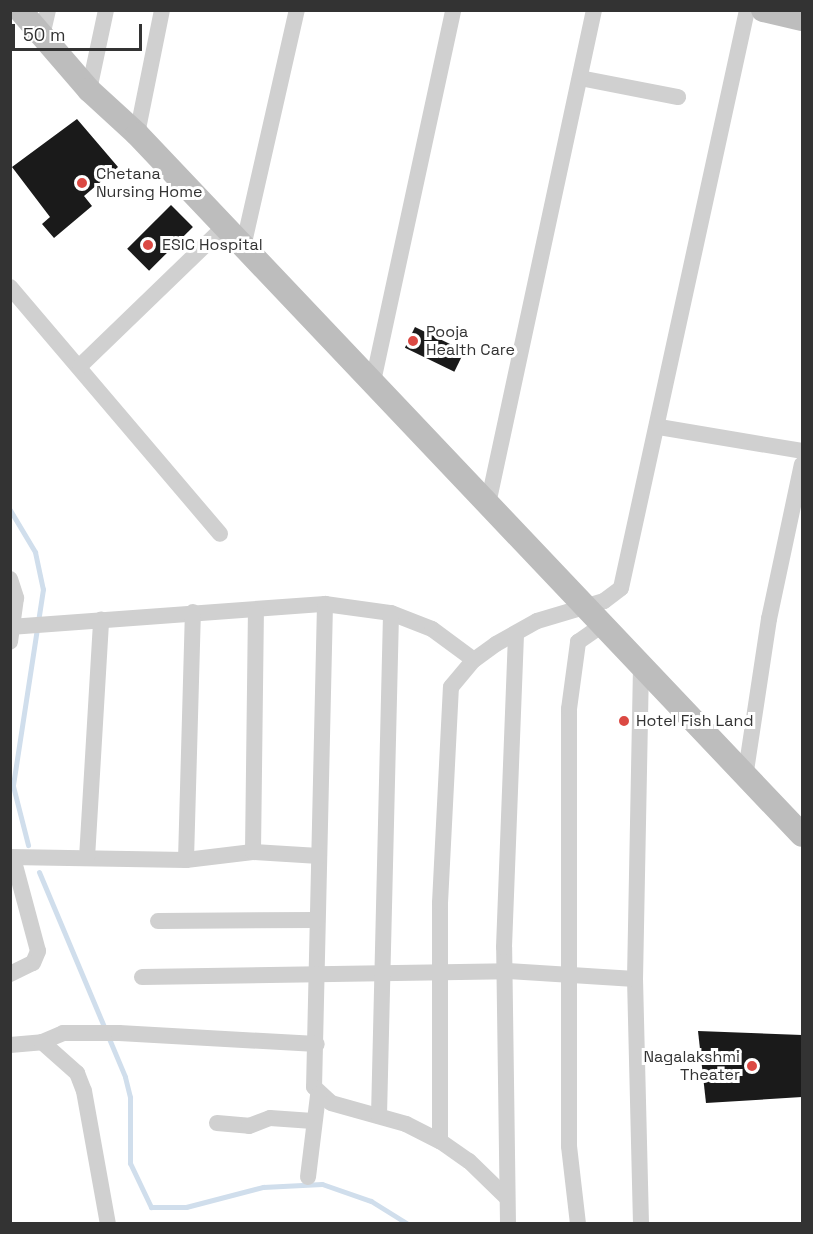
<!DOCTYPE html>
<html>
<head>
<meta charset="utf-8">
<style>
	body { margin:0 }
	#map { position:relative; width:813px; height:1234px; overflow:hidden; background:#fff; font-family:"Space Grotesk",sans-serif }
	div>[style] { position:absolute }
	.stream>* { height:5px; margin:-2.5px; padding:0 2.5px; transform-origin:2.5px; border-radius:2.5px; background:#d0deec }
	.building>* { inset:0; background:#1a1a1a; transform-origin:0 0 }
	.street>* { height:16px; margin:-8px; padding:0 8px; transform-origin:8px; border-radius:8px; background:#d0d0d0 }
	.secondary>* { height:24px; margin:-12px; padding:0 12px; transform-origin:12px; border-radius:12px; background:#bdbdbd }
	.dots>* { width:16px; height:16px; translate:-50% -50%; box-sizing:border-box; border:3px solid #fff; border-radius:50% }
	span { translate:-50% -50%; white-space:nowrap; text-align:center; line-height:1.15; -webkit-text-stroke:6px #fff; paint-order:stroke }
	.poi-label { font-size:16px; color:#333 }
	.left { translate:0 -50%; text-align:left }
	.right { translate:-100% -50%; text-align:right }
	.frame { position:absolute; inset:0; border:12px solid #333; pointer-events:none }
	.scale { position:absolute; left:12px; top:24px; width:130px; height:27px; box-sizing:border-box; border:3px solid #333; border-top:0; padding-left:8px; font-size:18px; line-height:21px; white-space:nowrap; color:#333; -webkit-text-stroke:4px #fff; paint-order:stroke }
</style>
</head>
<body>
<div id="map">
	<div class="stream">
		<div style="left:10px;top:510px;width:49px;rotate:59.2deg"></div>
		<div style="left:35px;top:552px;width:38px;rotate:78deg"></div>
		<div style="left:43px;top:589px;width:199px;rotate:98.7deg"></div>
		<div style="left:13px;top:786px;width:61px;rotate:75.7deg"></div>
		<div style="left:39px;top:872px;width:222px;rotate:67.2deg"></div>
		<div style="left:125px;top:1077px;width:21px;rotate:76deg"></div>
		<div style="left:130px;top:1097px;width:66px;rotate:90deg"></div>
		<div style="left:130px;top:1163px;width:49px;rotate:64.5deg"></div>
		<div style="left:151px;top:1207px;width:35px"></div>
		<div style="left:186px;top:1207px;width:80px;rotate:-14.6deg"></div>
		<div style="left:263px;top:1187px;width:59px;rotate:-2.9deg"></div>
		<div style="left:322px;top:1184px;width:52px;rotate:19.1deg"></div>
		<div style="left:371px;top:1201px;width:44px;rotate:31.9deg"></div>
	</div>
	<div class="building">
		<div style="clip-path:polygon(77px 119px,118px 167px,84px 196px,92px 206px,54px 238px,42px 224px,50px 217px,12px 167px)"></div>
		<div style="left:171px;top:205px;width:31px;height:62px;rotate:45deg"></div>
		<div style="left:415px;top:327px;width:55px;height:23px;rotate:26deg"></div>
		<div style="clip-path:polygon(698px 1031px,802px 1035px,802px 1097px,706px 1103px)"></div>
	</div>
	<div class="street">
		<div style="left:42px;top:36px;width:27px;rotate:-77deg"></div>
		<div style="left:580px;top:78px;width:100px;rotate:11deg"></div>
		<div style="left:89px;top:90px;width:82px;rotate:-78deg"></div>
		<div style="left:137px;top:134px;width:126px;rotate:-78.6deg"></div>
		<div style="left:243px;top:247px;width:243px;rotate:-77.2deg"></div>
		<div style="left:10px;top:287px;width:324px;rotate:49.6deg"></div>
		<div style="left:80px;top:366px;width:199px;rotate:-44deg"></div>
		<div style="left:372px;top:386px;width:385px;rotate:-77.8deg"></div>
		<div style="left:659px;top:427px;width:145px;rotate:9.5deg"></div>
		<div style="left:488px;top:504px;width:505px;rotate:-77.89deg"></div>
		<div style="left:10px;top:579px;width:20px;rotate:72deg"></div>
		<div style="left:16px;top:598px;width:44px;rotate:97.8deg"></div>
		<div style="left:325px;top:604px;width:483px;rotate:91.3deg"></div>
		<div style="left:314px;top:1087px;width:23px;rotate:43deg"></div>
		<div style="left:331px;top:1103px;width:78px;rotate:15.6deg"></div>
		<div style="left:406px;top:1124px;width:38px;rotate:27deg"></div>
		<div style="left:440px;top:1141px;width:35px;rotate:35deg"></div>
		<div style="left:469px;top:1161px;width:52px;rotate:44.2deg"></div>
		<div style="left:10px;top:627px;width:316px;rotate:-4.2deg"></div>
		<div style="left:325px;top:604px;width:67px;rotate:7.8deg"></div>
		<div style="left:391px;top:613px;width:44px;rotate:21.3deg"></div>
		<div style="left:432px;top:629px;width:52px;rotate:36.4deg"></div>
		<div style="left:746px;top:771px;width:154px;rotate:-81.4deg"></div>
		<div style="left:769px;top:619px;width:158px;rotate:-78deg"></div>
		<div style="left:253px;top:852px;width:242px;rotate:-89.3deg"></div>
		<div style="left:10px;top:857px;width:176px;rotate:1deg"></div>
		<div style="left:186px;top:860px;width:67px;rotate:-6.8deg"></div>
		<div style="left:253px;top:852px;width:66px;rotate:3.5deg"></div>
		<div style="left:87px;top:858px;width:239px;rotate:-86.6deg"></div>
		<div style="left:186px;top:860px;width:248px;rotate:-88.4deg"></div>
		<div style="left:158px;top:921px;width:159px;rotate:-0.4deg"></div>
		<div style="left:10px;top:974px;width:25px;rotate:-26deg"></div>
		<div style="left:33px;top:963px;width:13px;rotate:-67deg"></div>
		<div style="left:38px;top:951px;width:96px;rotate:-105deg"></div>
		<div style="left:142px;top:977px;width:365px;rotate:-0.9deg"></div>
		<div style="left:507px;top:971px;width:128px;rotate:3.6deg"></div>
		<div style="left:42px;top:1042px;width:23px;rotate:-23deg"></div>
		<div style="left:63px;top:1033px;width:56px"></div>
		<div style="left:119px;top:1033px;width:198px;rotate:3.2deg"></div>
		<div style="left:10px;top:1045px;width:32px;rotate:-5deg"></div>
		<div style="left:42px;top:1042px;width:47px;rotate:41.5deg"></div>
		<div style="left:77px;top:1073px;width:19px;rotate:69deg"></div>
		<div style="left:84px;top:1091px;width:135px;rotate:79.8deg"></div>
		<div style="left:379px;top:1116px;width:503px;rotate:-88.63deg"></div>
		<div style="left:217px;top:1123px;width:32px;rotate:5deg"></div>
		<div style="left:249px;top:1126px;width:22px;rotate:-21deg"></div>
		<div style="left:270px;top:1118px;width:43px;rotate:4deg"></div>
		<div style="left:440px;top:1141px;width:238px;rotate:-90deg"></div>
		<div style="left:440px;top:903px;width:216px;rotate:-87.1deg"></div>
		<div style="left:451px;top:687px;width:35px;rotate:-50deg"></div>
		<div style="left:474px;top:660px;width:27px;rotate:-36deg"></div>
		<div style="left:496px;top:644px;width:47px;rotate:-29.3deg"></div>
		<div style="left:537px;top:621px;width:70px;rotate:-16.6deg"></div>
		<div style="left:604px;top:601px;width:21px;rotate:-37deg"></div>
		<div style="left:621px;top:588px;width:592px;rotate:-77.7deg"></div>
		<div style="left:308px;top:1177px;width:83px;rotate:-83deg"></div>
		<div style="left:508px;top:1224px;width:277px;rotate:-90.8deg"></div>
		<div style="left:504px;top:947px;width:313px;rotate:-87.8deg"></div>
		<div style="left:578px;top:1224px;width:79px;rotate:-96.6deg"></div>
		<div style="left:569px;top:1146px;width:437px;rotate:-90deg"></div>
		<div style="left:569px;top:709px;width:68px;rotate:-82.3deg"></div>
		<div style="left:578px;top:642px;width:29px;rotate:-35deg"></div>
		<div style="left:641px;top:1224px;width:245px;rotate:-91.4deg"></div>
		<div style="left:635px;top:979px;width:313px;rotate:-88.9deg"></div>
	</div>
	<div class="secondary">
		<div style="left:20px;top:10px;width:106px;rotate:49.2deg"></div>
		<div style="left:89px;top:90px;width:65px;rotate:42.5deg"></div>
		<div style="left:137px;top:134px;width:966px;rotate:46.51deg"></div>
		<div style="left:763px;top:10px;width:40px;rotate:13deg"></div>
	</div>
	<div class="dots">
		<div style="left:82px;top:183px;background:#db4943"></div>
		<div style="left:148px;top:245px;background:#db4943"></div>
		<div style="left:413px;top:341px;background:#db4943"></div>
		<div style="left:624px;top:721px;background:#db4943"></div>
		<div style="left:752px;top:1066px;background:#db4943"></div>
	</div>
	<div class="poi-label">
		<span class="left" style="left:96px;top:183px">Chetana<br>Nursing Home</span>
		<span class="left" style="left:162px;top:245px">ESIC Hospital</span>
		<span class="left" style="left:426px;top:341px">Pooja<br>Health Care</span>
		<span class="left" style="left:636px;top:721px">Hotel Fish Land</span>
		<span class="right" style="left:740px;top:1066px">Nagalakshmi<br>Theater</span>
	</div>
	<div class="frame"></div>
	<div class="scale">50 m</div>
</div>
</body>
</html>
